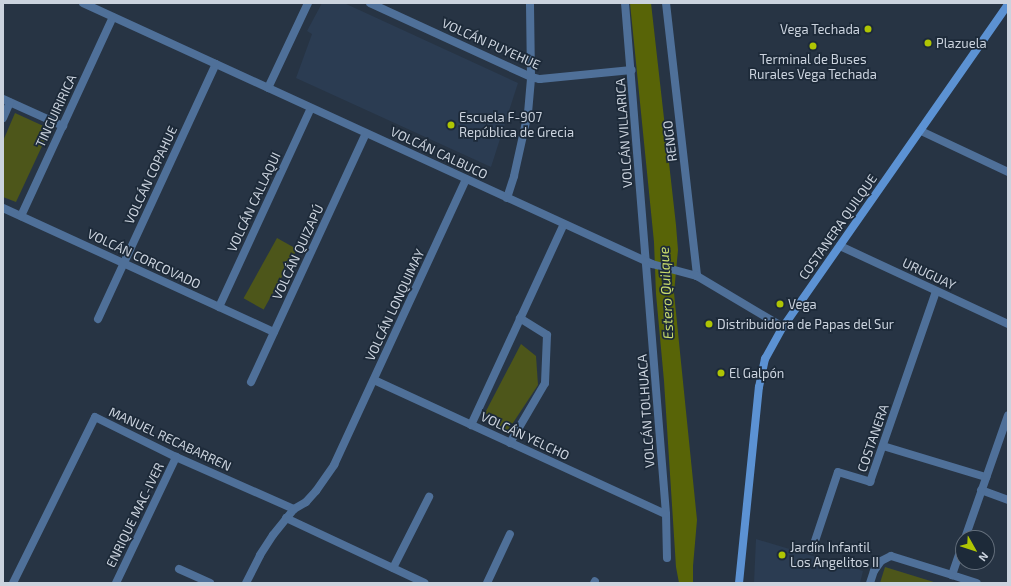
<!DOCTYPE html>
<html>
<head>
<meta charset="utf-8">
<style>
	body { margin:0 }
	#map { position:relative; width:1011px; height:586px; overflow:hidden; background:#273444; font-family:"Exo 2",sans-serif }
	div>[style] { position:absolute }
	.built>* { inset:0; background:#2b3c52 }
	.green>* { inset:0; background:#4d561a; transform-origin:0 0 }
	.water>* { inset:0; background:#586407 }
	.minor>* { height:8px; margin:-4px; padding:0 4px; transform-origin:4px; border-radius:4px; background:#4f7099 }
	.tertiary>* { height:8px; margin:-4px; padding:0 4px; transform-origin:4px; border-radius:4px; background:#4f7099 }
	.secondary>* { height:8px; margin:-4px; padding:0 4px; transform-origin:4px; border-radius:4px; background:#5c92d3 }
	.dots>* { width:11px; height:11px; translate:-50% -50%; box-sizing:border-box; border:2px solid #1d2a39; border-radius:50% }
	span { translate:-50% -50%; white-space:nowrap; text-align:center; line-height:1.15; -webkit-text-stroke:3.5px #1d2a39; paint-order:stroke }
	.poi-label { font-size:13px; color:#cbd3de }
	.right { translate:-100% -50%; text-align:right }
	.left { translate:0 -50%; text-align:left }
	.street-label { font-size:13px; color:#cbd3de }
	.water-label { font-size:14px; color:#c8db6c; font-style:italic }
	.frame { position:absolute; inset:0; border:4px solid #cbd3de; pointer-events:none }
	.north { position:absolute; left:955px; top:530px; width:40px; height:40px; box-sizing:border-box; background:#1d2a39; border:1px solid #636e7b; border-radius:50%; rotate:129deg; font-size:11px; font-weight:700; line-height:16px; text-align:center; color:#cbd3de }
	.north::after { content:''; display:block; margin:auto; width:14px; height:18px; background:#afc503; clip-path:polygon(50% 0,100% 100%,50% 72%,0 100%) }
</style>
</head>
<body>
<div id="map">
	<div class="built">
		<div style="clip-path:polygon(322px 3px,344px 3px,518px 83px,491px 167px,296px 78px,312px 34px,307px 31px)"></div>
		<div style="clip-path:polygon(756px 539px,863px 571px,860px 583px,754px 583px)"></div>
	</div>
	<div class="green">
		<div style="clip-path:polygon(15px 113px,50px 129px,16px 202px,3px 197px,3px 141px)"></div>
		<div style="left:277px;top:238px;width:23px;height:69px;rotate:29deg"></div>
		<div style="clip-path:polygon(521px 344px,536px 356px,538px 385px,507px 432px,485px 413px)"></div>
		<div style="clip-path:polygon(885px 567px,937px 583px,880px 583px)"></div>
	</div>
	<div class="water">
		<div style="clip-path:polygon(630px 3px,651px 3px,676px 225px,678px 250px,674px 293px,697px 520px,693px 566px,693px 583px,679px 583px,676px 567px,664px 381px,656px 294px,654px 242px)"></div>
	</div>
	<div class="minor">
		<div style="left:370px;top:3px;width:177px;rotate:24.7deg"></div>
		<div style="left:531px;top:77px;width:9px;rotate:13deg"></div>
		<div style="left:540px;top:79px;width:92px;rotate:-5.6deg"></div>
		<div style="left:625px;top:3px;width:513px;rotate:85.41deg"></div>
		<div style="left:666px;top:514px;width:44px;rotate:88.7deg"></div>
		<div style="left:666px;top:3px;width:275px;rotate:83.5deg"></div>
		<div style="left:268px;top:88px;width:94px;rotate:-64.8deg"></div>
		<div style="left:3px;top:99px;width:66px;rotate:24.2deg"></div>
		<div style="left:3px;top:118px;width:17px;rotate:-66deg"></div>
		<div style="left:921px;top:131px;width:96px;rotate:25.2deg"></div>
		<div style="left:507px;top:198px;width:23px;rotate:-72deg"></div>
		<div style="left:514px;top:176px;width:65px;rotate:-77.5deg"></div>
		<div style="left:528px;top:113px;width:36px;rotate:-85deg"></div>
		<div style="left:531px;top:77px;width:74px;rotate:-90.8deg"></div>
		<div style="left:3px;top:208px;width:298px;rotate:24.6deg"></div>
		<div style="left:21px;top:216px;width:219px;rotate:-65.2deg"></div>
		<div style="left:840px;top:246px;width:185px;rotate:24.9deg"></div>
		<div style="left:219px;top:307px;width:219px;rotate:-65.2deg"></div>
		<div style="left:98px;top:319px;width:281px;rotate:-65.2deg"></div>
		<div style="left:374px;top:380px;width:321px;rotate:24.7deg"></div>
		<div style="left:251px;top:382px;width:274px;rotate:-65.2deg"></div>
		<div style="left:471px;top:425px;width:221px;rotate:-65.2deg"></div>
		<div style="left:510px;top:443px;width:69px;rotate:-59.7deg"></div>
		<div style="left:545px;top:383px;width:48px;rotate:-87.6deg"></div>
		<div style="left:547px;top:335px;width:32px;rotate:-148deg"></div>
		<div style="left:883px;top:446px;width:108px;rotate:16.8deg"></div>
		<div style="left:981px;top:490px;width:29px;rotate:20deg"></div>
		<div style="left:286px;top:518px;width:153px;rotate:25.1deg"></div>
		<div style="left:965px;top:538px;width:130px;rotate:-70.7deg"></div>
		<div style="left:963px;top:543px;width:34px;rotate:109deg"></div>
		<div style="left:952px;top:575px;width:26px;rotate:18deg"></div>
		<div style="left:812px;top:550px;width:82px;rotate:-71.6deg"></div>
		<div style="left:838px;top:472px;width:34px;rotate:17deg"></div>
		<div style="left:870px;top:482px;width:202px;rotate:-70.9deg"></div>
		<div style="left:393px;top:568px;width:80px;rotate:-63.1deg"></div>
		<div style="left:179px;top:569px;width:34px;rotate:24deg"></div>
		<div style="left:13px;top:583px;width:185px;rotate:-63.7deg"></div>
		<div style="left:95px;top:417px;width:90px;rotate:26.3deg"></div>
		<div style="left:176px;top:457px;width:129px;rotate:23.8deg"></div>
		<div style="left:116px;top:583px;width:140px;rotate:-64.5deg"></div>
		<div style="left:246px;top:583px;width:31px;rotate:-63deg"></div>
		<div style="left:260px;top:555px;width:24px;rotate:-57deg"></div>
		<div style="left:273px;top:535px;width:33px;rotate:-51deg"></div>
		<div style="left:294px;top:509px;width:14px;rotate:-30deg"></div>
		<div style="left:306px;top:502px;width:15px;rotate:-48deg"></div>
		<div style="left:316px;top:491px;width:32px;rotate:-55deg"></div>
		<div style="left:334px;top:465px;width:315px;rotate:-65.2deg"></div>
		<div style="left:487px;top:583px;width:54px;rotate:-64.9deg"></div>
		<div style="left:594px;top:583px;width:2px;rotate:-63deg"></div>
		<div style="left:870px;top:583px;width:13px;rotate:-72deg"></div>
		<div style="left:874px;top:571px;width:12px;rotate:-55deg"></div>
		<div style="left:881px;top:561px;width:11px;rotate:-27deg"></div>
		<div style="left:891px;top:556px;width:64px;rotate:17.3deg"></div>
	</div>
	<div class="tertiary">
		<div style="left:83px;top:3px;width:626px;rotate:24.64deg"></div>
		<div style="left:652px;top:264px;width:47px;rotate:14.9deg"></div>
		<div style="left:697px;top:276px;width:100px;rotate:30.7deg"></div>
	</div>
	<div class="secondary">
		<div style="left:739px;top:583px;width:197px;rotate:-84.2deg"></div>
		<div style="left:759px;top:387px;width:29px;rotate:-78deg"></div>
		<div style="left:765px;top:359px;width:37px;rotate:-61deg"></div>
		<div style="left:783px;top:327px;width:394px;rotate:-55.1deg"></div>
	</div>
	<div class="dots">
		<div style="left:868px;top:29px;background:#afc503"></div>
		<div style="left:928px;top:43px;background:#afc503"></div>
		<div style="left:813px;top:46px;background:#afc503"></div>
		<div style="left:451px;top:125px;background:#afc503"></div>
		<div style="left:780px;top:304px;background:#afc503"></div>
		<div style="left:709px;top:324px;background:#afc503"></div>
		<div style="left:721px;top:373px;background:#afc503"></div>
		<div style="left:782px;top:555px;background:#afc503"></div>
	</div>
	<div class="poi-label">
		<span class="right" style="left:860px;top:29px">Vega Techada</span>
		<span class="left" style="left:936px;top:43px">Plazuela</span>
		<span style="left:813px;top:67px">Terminal de Buses<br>Rurales Vega Techada</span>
		<span class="left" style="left:459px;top:125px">Escuela F-907<br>República de Grecia</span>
		<span class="left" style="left:788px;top:304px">Vega</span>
		<span class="left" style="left:717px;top:324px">Distribuidora de Papas del Sur</span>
		<span class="left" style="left:729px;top:373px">El Galpón</span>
		<span class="left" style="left:790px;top:555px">Jardín Infantil<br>Los Angelitos II</span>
	</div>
	<div class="street-label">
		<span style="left:491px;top:44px;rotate:24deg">VOLCÁN PUYEHUE</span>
		<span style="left:56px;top:111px;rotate:-65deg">TINGUIRIRICA</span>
		<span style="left:624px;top:133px;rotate:-94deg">VOLCÁN VILLARICA</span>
		<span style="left:670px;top:141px;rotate:-97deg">RENGO</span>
		<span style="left:439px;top:153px;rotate:25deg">VOLCÁN CALBUCO</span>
		<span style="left:151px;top:175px;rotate:-65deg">VOLCÁN COPAHUE</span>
		<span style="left:254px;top:202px;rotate:-65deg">VOLCÁN CALLAQUI</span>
		<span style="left:838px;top:227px;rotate:-55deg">COSTANERA QUILQUE</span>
		<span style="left:298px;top:252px;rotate:-65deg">VOLCÁN QUIZAPÚ</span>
		<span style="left:144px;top:259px;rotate:25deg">VOLCÁN CORCOVADO</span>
		<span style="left:929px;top:274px;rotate:25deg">URUGUAY</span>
		<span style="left:395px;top:305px;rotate:-65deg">VOLCÁN LONQUIMAY</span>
		<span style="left:646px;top:411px;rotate:-94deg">VOLCÁN TOLHUACA</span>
		<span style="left:525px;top:436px;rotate:25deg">VOLCÁN YELCHO</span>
		<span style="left:873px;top:438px;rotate:-71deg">COSTANERA</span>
		<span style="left:170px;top:439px;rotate:25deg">MANUEL RECABARREN</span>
		<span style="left:135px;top:515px;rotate:-64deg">ENRIQUE MAC-IVER</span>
	</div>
	<div class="water-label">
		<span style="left:666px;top:293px;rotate:-93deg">Estero Quilque</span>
	</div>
	<div class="frame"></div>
	<div class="north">N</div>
</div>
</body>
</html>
